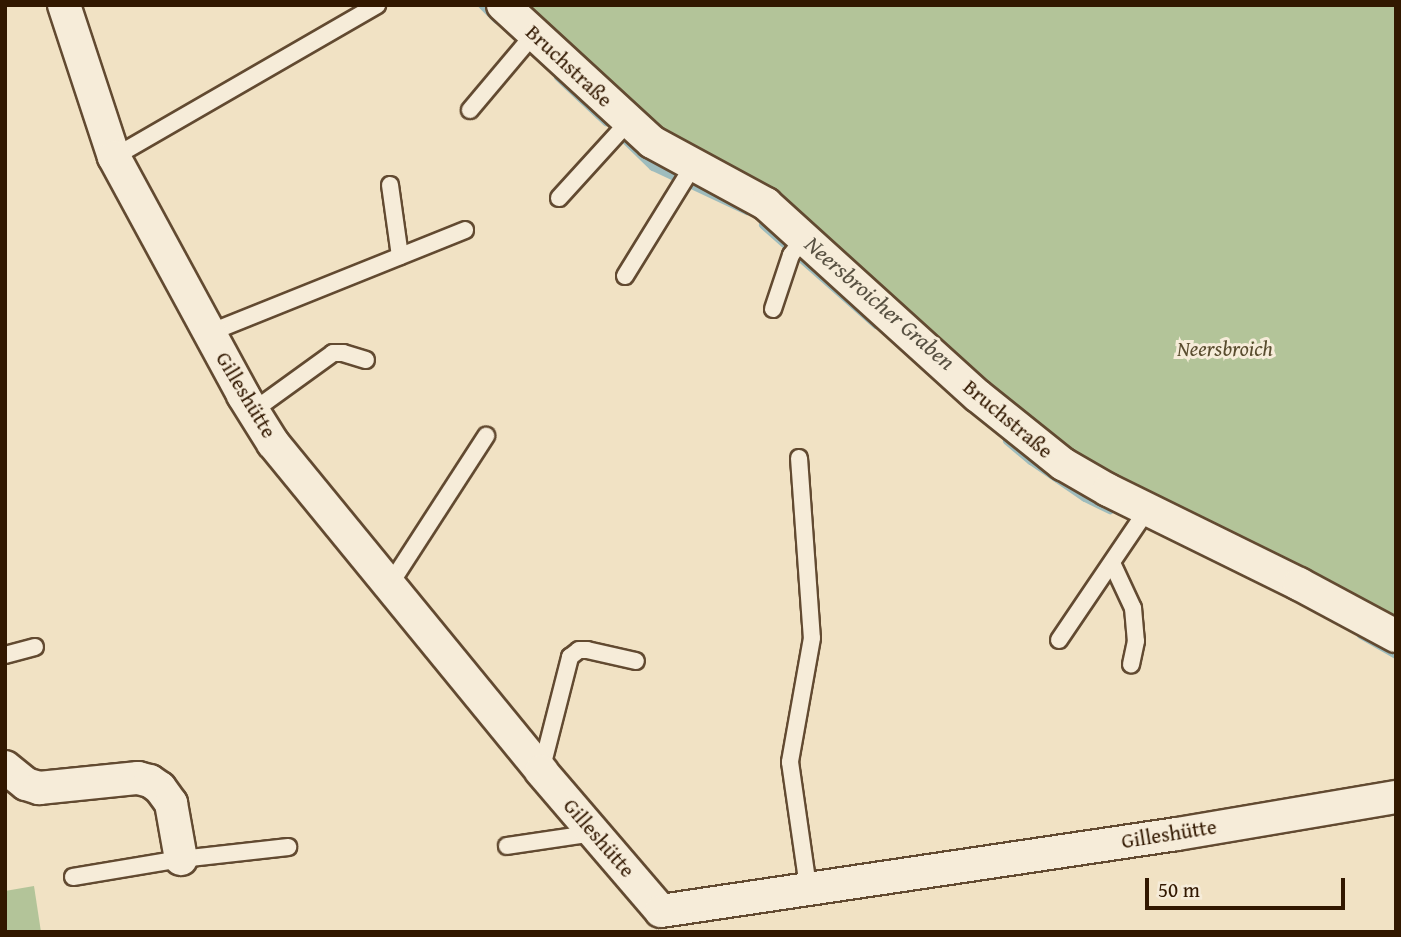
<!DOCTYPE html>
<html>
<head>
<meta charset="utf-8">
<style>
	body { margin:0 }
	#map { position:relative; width:1401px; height:937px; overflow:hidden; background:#f1e2c4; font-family:"Gentium Book Plus",serif }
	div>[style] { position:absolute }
	.green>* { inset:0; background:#b3c499 }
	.stream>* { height:8px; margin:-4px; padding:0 4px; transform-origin:4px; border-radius:4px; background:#9ebcbd }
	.roads { filter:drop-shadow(2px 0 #624a31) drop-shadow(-2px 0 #624a31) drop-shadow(0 2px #624a31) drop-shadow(0 -2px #624a31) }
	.service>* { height:16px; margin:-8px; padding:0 8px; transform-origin:8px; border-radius:8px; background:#f6ecd9 }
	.minor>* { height:32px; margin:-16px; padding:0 16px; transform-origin:16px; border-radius:16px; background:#f6ecd9 }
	span { translate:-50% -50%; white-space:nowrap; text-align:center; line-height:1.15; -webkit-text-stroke:6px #f6ecd9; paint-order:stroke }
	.street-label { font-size:21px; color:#321800 }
	.park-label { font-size:21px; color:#594c2e; font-style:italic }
	.water-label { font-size:23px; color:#585142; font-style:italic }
	.frame { position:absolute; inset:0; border:7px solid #321800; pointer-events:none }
	.scale { position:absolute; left:1145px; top:878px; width:200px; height:32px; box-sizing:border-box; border:4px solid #321800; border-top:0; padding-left:9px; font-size:21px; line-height:24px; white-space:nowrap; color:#321800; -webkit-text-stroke:5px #f6ecd9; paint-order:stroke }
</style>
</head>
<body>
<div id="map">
	<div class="green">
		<div style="clip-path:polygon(505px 5px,1396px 5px,1396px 636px,1097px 477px,856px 272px,652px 133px)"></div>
		<div style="clip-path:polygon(34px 886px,41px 932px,5px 932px,5px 891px)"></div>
	</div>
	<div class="stream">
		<div style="left:482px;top:5px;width:21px;rotate:45deg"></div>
		<div style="left:558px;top:77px;width:66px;rotate:43.2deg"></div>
		<div style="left:622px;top:137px;width:43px;rotate:44.1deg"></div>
		<div style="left:653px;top:167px;width:104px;rotate:25.1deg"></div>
		<div style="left:763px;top:225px;width:151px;rotate:41.5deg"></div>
		<div style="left:1007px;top:441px;width:31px;rotate:40deg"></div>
		<div style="left:1031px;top:461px;width:65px;rotate:34.4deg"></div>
		<div style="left:1085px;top:498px;width:28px;rotate:26deg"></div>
		<div style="left:1361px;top:635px;width:40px;rotate:29.7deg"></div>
	</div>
	<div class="roads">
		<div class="service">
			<div style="left:470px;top:110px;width:99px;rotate:-49.9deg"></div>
			<div style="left:114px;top:157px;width:304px;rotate:-30deg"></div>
			<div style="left:390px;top:185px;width:72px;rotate:82deg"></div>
			<div style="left:559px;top:198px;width:104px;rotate:-47.7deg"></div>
			<div style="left:625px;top:276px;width:129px;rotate:-58.3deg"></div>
			<div style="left:773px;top:309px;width:57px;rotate:-71.6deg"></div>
			<div style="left:791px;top:255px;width:21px;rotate:-53deg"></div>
			<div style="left:209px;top:333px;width:276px;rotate:-21.9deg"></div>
			<div style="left:253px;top:411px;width:99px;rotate:-35.9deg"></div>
			<div style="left:333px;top:353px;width:10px"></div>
			<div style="left:343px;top:353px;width:24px;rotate:17deg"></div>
			<div style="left:799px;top:458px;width:180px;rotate:85.9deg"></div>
			<div style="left:812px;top:638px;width:126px;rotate:100.1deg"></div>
			<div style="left:790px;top:762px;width:126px;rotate:81.8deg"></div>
			<div style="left:1112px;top:563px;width:50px;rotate:65deg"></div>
			<div style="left:1133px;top:608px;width:33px;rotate:85deg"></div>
			<div style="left:1136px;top:641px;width:24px;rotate:102deg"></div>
			<div style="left:389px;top:586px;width:179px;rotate:-57.1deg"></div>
			<div style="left:1059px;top:640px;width:157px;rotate:-55.9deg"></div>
			<div style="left:5px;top:655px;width:31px;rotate:-15deg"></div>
			<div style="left:541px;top:771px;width:118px;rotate:-75.7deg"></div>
			<div style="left:570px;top:657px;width:11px;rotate:-38deg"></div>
			<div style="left:579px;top:650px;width:8px"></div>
			<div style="left:587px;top:650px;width:50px;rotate:12.7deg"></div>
			<div style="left:507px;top:846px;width:88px;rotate:-8.5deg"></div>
			<div style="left:73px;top:877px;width:109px;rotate:-9.5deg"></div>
			<div style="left:181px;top:859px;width:108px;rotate:-6.4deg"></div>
		</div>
		<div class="minor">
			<div style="left:64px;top:5px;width:160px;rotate:71.8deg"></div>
			<div style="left:114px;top:157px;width:271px;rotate:61.5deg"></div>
			<div style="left:243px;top:395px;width:57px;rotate:58deg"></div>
			<div style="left:273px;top:443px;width:424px;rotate:50.7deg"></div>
			<div style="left:541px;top:771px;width:184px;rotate:49.4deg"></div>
			<div style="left:661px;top:911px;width:522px;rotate:-8.49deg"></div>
			<div style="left:1177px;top:834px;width:222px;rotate:-9.6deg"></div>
			<div style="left:503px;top:5px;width:202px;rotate:42.6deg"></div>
			<div style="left:652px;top:142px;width:130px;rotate:28.5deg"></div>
			<div style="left:766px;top:204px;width:286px;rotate:42.2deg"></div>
			<div style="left:978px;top:396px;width:109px;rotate:38.7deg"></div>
			<div style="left:1063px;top:464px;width:52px;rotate:30deg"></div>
			<div style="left:1108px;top:490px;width:213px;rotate:26.2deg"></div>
			<div style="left:1299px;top:584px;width:110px;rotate:28.2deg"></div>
			<div style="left:5px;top:767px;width:27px;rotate:39deg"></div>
			<div style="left:26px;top:784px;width:14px;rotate:17deg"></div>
			<div style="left:39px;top:788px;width:100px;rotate:-5.8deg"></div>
			<div style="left:138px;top:778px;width:12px;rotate:14deg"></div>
			<div style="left:150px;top:781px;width:12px;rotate:35deg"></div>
			<div style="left:160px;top:788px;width:19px;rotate:54deg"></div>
			<div style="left:171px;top:803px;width:57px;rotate:79.9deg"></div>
		</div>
	</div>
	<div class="street-label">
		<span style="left:569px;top:66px;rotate:43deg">Bruchstraße</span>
		<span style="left:246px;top:395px;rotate:59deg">Gilleshütte</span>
		<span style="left:1008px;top:419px;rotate:40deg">Bruchstraße</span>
		<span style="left:1169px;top:834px;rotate:-9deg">Gilleshütte</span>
		<span style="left:599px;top:838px;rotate:49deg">Gilleshütte</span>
	</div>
	<div class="park-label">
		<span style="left:1225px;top:349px">Neersbroich</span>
	</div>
	<div class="water-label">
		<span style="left:880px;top:303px;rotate:41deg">Neersbroicher Graben</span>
	</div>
	<div class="frame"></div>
	<div class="scale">50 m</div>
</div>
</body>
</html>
